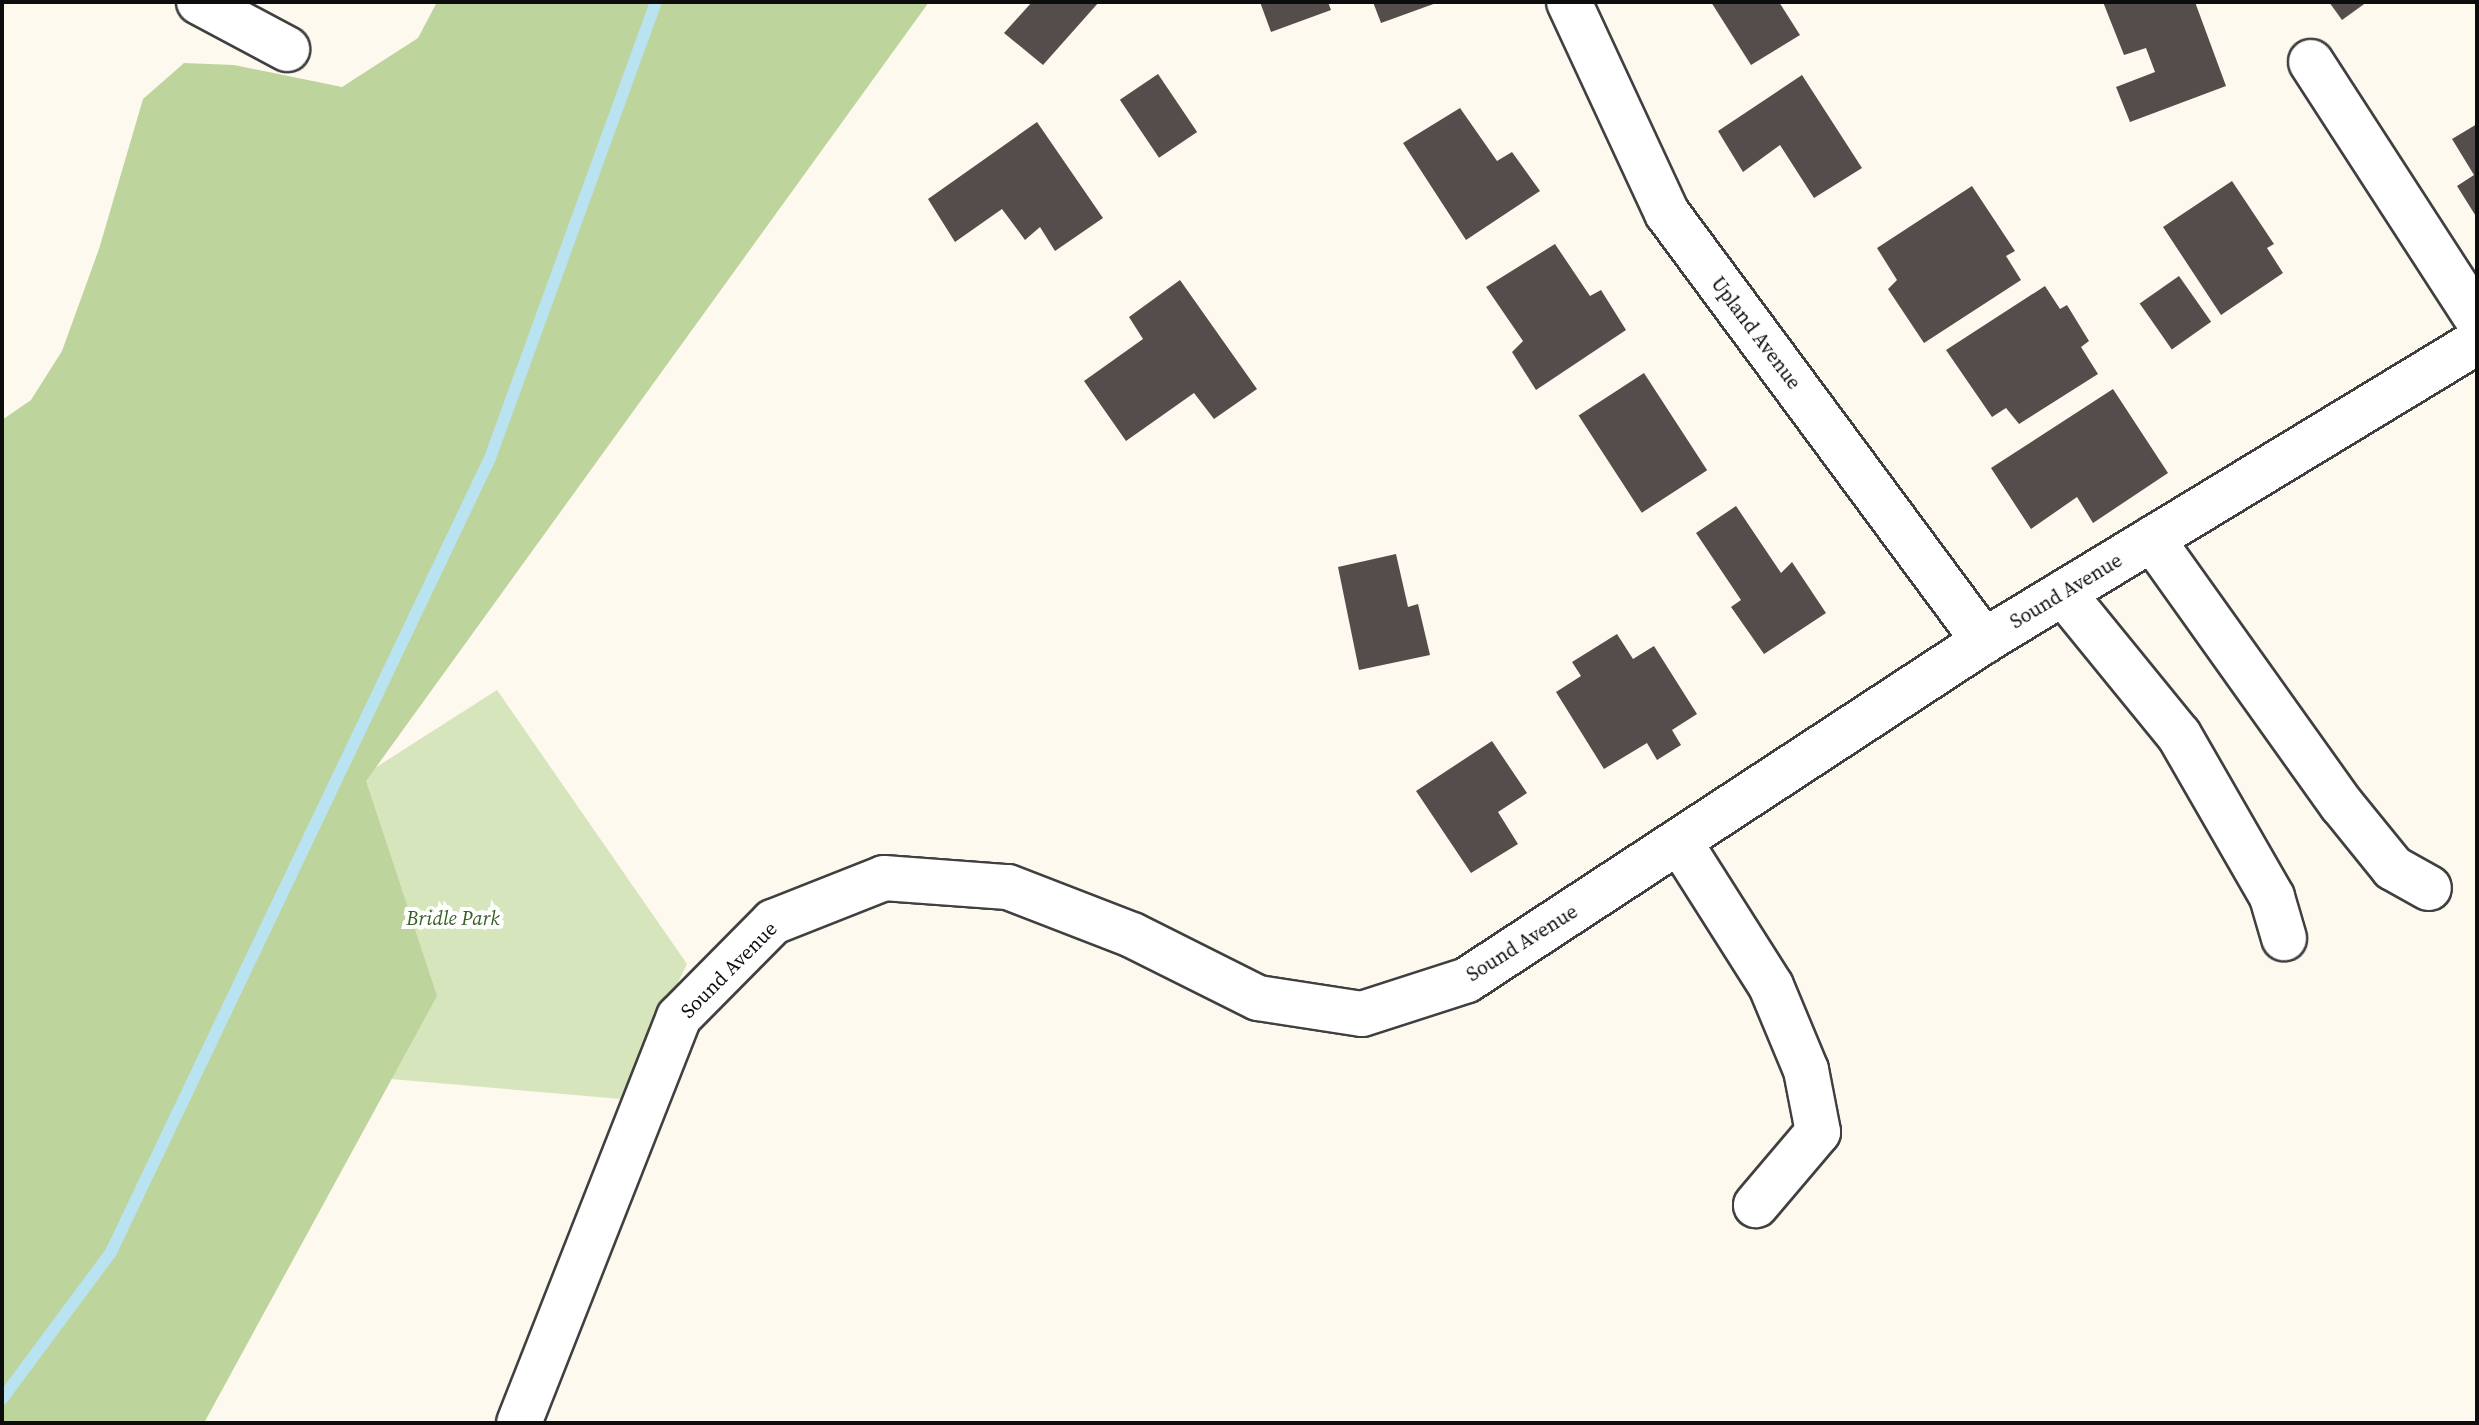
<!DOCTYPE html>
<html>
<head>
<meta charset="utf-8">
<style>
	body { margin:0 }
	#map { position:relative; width:2479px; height:1425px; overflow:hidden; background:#fef9ef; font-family:"Source Serif 4",serif }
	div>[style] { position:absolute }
	.green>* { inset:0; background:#d7e5bc }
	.forest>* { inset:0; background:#bdd49d }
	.stream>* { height:12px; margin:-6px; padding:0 6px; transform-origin:6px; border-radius:6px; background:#b9e3f0 }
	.building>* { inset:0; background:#554d4b; transform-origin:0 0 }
	.roads { filter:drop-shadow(2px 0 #404040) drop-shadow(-2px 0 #404040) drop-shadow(0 2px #404040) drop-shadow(0 -2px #404040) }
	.minor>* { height:44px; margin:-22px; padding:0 22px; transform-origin:22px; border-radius:22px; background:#fff }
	span { translate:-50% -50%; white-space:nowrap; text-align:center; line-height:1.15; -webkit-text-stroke:8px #fff; paint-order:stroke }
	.street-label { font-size:20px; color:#0d0d0d }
	.park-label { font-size:20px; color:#385f24; font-style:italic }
	.frame { position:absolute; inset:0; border:4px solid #0d0d0d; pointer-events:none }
</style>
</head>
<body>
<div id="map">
	<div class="green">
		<div style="clip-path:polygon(497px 690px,687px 964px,621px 1099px,356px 1076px,2px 1006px)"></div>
	</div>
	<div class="forest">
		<div style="clip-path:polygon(437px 2px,929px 2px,366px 781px,437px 996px,204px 1423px,2px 1423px,2px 420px,31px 400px,62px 351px,99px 249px,143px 99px,184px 63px,234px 65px,342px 87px,418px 38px)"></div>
	</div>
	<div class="stream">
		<div style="left:2px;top:1399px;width:183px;rotate:-53.4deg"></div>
		<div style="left:111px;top:1252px;width:880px;rotate:-64.48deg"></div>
		<div style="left:490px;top:458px;width:485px;rotate:-70deg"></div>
	</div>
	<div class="building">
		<div style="clip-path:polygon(1032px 2px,1099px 2px,1043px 65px,1004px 33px)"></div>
		<div style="clip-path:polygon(1260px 2px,1328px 2px,1331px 10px,1271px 32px)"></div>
		<div style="clip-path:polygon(1373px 2px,1439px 2px,1381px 23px)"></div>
		<div style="clip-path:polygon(1711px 2px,1779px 2px,1800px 35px,1751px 65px)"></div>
		<div style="clip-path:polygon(2103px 2px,2195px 2px,2226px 86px,2130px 122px,2116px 87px,2155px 72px,2146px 48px,2124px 55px)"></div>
		<div style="clip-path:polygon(2329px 2px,2367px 2px,2342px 20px)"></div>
		<div style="left:1158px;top:74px;width:70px;height:46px;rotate:56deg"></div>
		<div style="clip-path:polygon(1802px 75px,1862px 168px,1814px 198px,1780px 145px,1743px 172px,1718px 131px)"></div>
		<div style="clip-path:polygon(1460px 108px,1497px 161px,1512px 152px,1540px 191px,1466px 240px,1403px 143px)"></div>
		<div style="clip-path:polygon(1037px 122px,1103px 218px,1055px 251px,1040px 227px,1025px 240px,1002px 209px,955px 242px,928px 199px)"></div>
		<div style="clip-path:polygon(2477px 124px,2477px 218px,2457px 186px,2474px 175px,2452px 139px)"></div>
		<div style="clip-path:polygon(2232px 181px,2274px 244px,2267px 248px,2283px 273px,2221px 315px,2163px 227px)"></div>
		<div style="clip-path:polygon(1972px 186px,2015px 251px,2006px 256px,2021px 280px,1924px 343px,1888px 289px,1897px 280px,1877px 248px)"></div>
		<div style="clip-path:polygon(1555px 244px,1590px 296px,1601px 290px,1626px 330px,1536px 390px,1512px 352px,1523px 341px,1486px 287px)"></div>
		<div style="left:2179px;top:276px;width:56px;height:48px;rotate:55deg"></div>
		<div style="clip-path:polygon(1180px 280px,1257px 389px,1214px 419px,1194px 393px,1126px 441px,1084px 381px,1143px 339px,1129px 317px)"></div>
		<div style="clip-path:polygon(2045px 286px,2060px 309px,2067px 305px,2089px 341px,2081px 347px,2098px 374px,2019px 424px,2006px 408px,1992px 417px,1946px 350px)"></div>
		<div style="left:1644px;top:373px;width:116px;height:78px;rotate:57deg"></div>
		<div style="clip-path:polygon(2113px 389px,2168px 473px,2093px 523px,2077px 497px,2031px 529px,1991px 468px)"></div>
		<div style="clip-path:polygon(1736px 506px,1781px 573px,1792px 562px,1826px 613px,1764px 654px,1731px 607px,1741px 600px,1696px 533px)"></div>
		<div style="clip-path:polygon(1396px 554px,1408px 607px,1418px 604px,1430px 655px,1359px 670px,1338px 567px)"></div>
		<div style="clip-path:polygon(1617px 634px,1633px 659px,1654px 646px,1697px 714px,1672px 730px,1681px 745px,1657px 760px,1647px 743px,1604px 769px,1556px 692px,1581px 676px,1572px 662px)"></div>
		<div style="clip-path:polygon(1492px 741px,1527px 793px,1498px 812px,1518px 844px,1471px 873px,1416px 791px)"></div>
	</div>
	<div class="roads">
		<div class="minor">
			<div style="left:199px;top:2px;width:100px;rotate:28.1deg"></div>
			<div style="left:1569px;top:2px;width:233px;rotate:65.1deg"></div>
			<div style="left:1667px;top:213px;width:533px;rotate:53.47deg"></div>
			<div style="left:2311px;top:62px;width:306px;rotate:57.1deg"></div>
			<div style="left:2152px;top:539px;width:327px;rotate:54.5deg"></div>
			<div style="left:2342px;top:805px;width:81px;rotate:51deg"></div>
			<div style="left:2393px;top:868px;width:41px;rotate:29.1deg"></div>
			<div style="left:2063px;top:593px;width:183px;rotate:50.8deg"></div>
			<div style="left:2179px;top:735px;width:187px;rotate:60.1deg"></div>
			<div style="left:2272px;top:897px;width:43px;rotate:73.7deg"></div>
			<div style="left:1679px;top:841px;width:172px;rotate:57.6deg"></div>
			<div style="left:1771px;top:986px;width:91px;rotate:67.4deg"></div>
			<div style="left:1806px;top:1070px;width:63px;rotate:79deg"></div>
			<div style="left:1818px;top:1132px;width:96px;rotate:130.3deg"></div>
			<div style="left:519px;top:1423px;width:436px;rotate:-68.5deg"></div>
			<div style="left:679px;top:1017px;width:134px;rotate:-45.3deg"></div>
			<div style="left:773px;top:922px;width:119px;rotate:-21.6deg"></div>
			<div style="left:884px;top:878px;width:124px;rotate:4.2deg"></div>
			<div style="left:1008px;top:887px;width:133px;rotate:21.2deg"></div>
			<div style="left:1132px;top:935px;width:141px;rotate:26.6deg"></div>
			<div style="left:1258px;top:998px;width:105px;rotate:8.7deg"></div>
			<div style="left:1362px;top:1014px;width:110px;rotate:-17.9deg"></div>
			<div style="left:1467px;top:980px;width:618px;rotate:-33.25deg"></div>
			<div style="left:1984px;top:641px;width:577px;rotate:-31.24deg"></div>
		</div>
	</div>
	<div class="street-label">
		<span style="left:1756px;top:333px;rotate:53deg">Upland Avenue</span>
		<span style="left:2066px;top:591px;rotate:-31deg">Sound Avenue</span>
		<span style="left:1522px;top:943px;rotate:-32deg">Sound Avenue</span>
		<span style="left:729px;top:970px;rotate:-45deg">Sound Avenue</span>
	</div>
	<div class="park-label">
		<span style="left:453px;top:918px">Bridle Park</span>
	</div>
	<div class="frame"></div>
</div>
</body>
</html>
